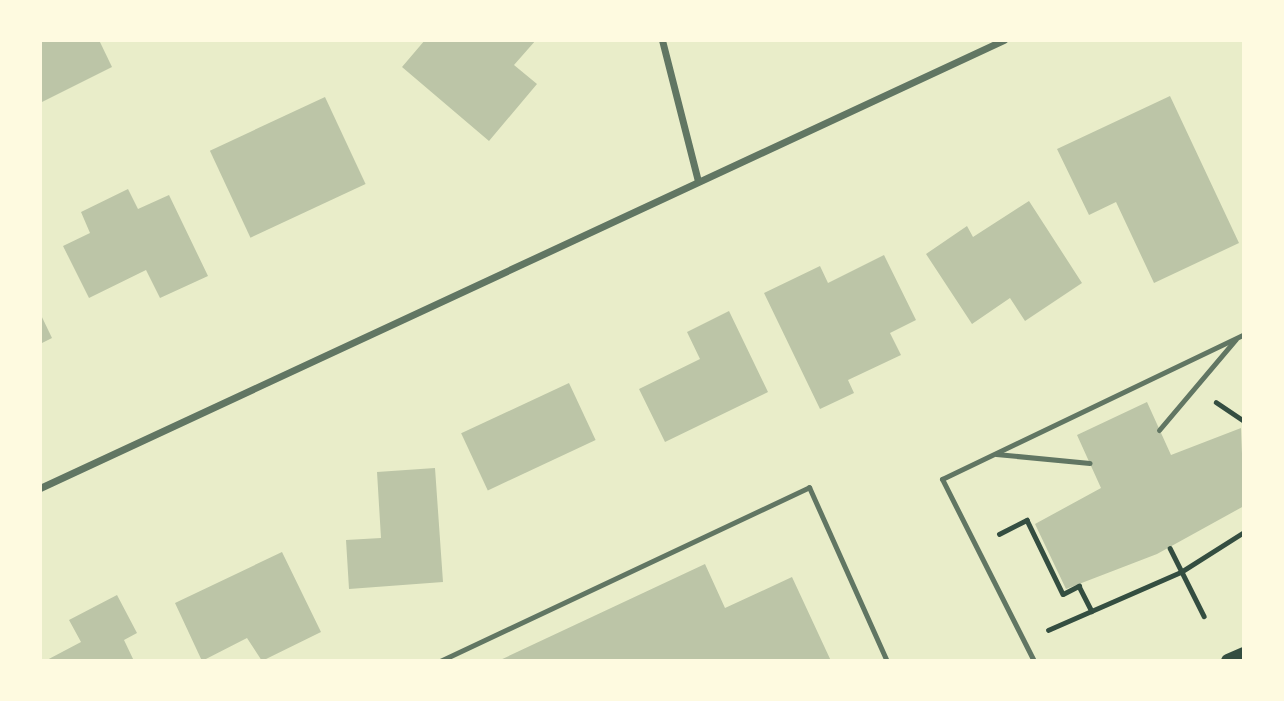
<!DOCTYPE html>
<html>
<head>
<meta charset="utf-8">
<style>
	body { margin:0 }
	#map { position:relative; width:1284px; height:701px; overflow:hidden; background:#e9edc9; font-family:"Noto Sans",sans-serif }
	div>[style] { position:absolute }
	.building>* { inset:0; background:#bcc5a7; transform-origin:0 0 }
	.path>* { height:4.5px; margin:-2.25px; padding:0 2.25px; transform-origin:2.25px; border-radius:2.25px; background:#344e41 }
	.service>* { height:5px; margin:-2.5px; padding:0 2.5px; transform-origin:2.5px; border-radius:2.5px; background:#617663 }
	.minor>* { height:7px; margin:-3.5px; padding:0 3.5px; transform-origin:3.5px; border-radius:3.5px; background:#617663 }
	.secondary>* { height:14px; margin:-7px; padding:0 7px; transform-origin:7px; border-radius:7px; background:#344e41 }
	span { translate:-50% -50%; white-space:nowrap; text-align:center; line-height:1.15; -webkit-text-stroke:5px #fefae0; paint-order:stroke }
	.frame { position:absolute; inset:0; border:42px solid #fefae0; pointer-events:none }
</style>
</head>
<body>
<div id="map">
	<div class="building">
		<div style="clip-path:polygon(40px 40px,99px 40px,112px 67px,40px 103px)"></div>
		<div style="clip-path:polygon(425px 40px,536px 40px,514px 65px,537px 84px,489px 141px,402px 67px)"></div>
		<div style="clip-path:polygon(1170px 96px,1239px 243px,1154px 283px,1116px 202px,1089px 215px,1057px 149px)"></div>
		<div style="left:325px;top:97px;width:96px;height:127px;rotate:65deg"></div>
		<div style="clip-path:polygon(128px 189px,138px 209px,169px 195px,208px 276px,160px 298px,146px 270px,89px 298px,63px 246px,90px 233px,81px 212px)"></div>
		<div style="clip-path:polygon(1029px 201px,1082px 283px,1025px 321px,1010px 298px,972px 324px,926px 254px,967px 226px,973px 237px)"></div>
		<div style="clip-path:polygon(884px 255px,916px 320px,890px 333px,901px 355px,848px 380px,854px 393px,820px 409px,764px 293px,820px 266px,828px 283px)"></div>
		<div style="clip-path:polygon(729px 311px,768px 392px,665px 442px,639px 389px,700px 359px,687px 332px)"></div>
		<div style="clip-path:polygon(40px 313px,52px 338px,40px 344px)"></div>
		<div style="left:569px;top:383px;width:63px;height:119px;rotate:65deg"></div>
		<div style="clip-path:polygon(1147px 402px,1171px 455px,1241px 428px,1244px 506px,1157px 554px,1066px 589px,1035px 524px,1101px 488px,1077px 435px)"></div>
		<div style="clip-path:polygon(435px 468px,443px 582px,349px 589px,346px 540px,381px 538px,377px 472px)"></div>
		<div style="clip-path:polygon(282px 552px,321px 632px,262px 661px,247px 638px,202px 661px,175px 603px)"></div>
		<div style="clip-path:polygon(705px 564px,725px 608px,792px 577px,831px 661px,498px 661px)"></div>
		<div style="clip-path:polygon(117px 595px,137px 633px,124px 640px,134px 661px,45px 661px,81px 642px,69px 620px)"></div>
	</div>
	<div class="path">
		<div style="left:1216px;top:402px;width:34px;rotate:34deg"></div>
		<div style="left:999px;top:534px;width:31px;rotate:-27deg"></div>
		<div style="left:1027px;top:520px;width:82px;rotate:64.1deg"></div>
		<div style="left:1063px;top:594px;width:18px;rotate:-27deg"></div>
		<div style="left:1079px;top:586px;width:28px;rotate:63deg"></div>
		<div style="left:1170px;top:548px;width:76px;rotate:63.4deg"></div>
		<div style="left:1048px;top:630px;width:145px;rotate:-23.6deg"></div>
		<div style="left:1181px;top:572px;width:75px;rotate:-32.4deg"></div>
	</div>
	<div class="service">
		<div style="left:1159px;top:430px;width:119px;rotate:-49.8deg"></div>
		<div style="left:996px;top:454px;width:94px;rotate:5.5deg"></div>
		<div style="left:440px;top:661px;width:408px;rotate:-25.2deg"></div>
		<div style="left:809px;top:487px;width:191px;rotate:65.9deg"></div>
		<div style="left:1034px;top:661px;width:204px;rotate:-116.8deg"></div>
		<div style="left:942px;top:479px;width:335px;rotate:-25.6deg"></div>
	</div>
	<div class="minor">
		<div style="left:662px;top:40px;width:146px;rotate:75.7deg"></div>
		<div style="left:40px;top:488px;width:1063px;rotate:-24.93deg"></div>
	</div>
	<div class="secondary">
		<div style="left:1228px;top:661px;width:17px;rotate:-24deg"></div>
	</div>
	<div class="frame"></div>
</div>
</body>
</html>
